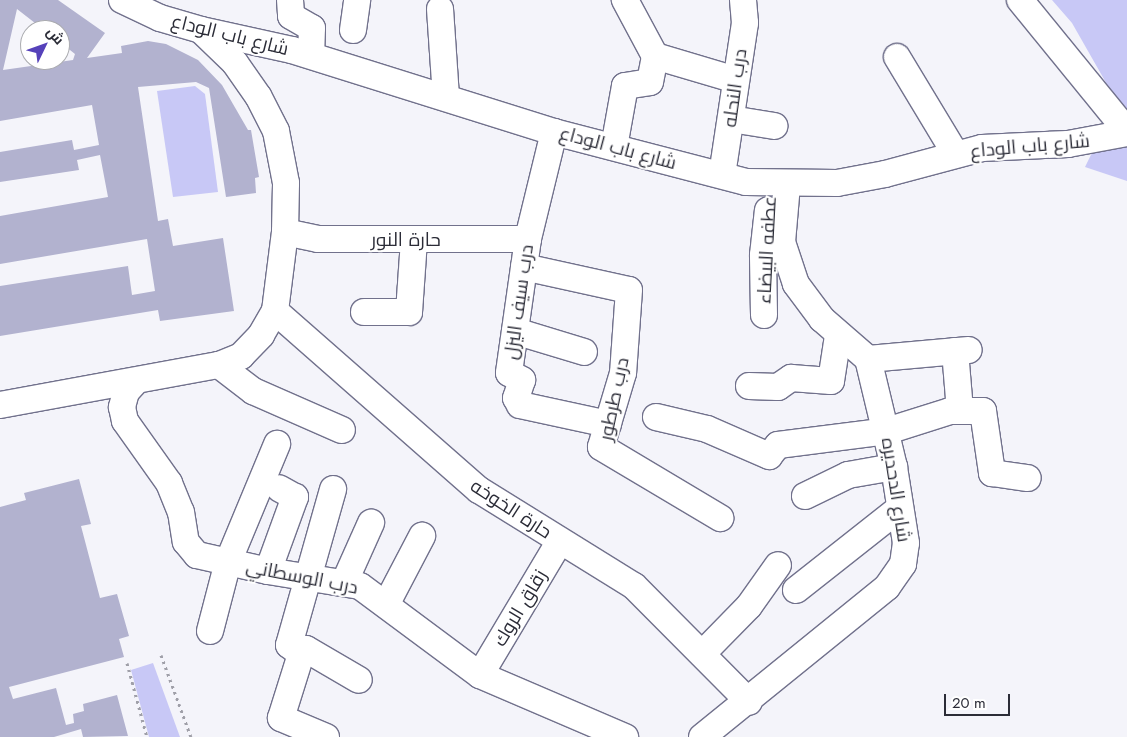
<!DOCTYPE html>
<html>
<head>
<meta charset="utf-8">
<style>
	body { margin:0 }
	#map { position:relative; width:1127px; height:737px; overflow:hidden; background:#f4f4fa; font-family:Jost,Cairo,sans-serif }
	div>[style] { position:absolute }
	.green>* { inset:0; background:#c8c8f6 }
	.building>* { inset:0; background:#b2b2cf }
	.path>* { height:3px; margin-top:-1.5px; transform-origin:0; background:repeating-linear-gradient(90deg,#9f9fa8 0 2.5px,transparent 0 6.5px) }
	.roads { filter:drop-shadow(1px 0 #71718c) drop-shadow(-1px 0 #71718c) drop-shadow(0 1px #71718c) drop-shadow(0 -1px #71718c) }
	.minor>* { height:26px; margin:-13px; padding:0 13px; transform-origin:13px; border-radius:13px; background:#fff }
	span { translate:-50% -50%; white-space:nowrap; text-align:center; line-height:1.15; -webkit-text-stroke:4px #fff; paint-order:stroke }
	.street-label { font-size:19px; color:#2b2c37 }
	.north { position:absolute; left:20px; top:20px; width:50px; height:50px; box-sizing:border-box; background:#fff; border:1px solid #aaabaf; border-radius:50%; rotate:48deg; font-size:14px; font-weight:700; line-height:20px; text-align:center; color:#2b2c37 }
	.north::after { content:''; display:block; margin:auto; width:18px; height:22px; background:#5642ba; clip-path:polygon(50% 0,100% 100%,50% 72%,0 100%) }
	.scale { position:absolute; left:944px; top:694px; width:66px; height:22px; box-sizing:border-box; border:2px solid #2b2c37; border-top:0; padding-left:6px; font-size:15px; line-height:18px; white-space:nowrap; color:#2b2c37; -webkit-text-stroke:4px #fff; paint-order:stroke }
</style>
</head>
<body>
<div id="map">
	<div class="green">
		<div style="clip-path:polygon(1052px 0,1127px 0,1127px 181px,1085px 167px,1117px 102px,1072px 23px)"></div>
		<div style="clip-path:polygon(195px 86px,205px 94px,218px 192px,173px 197px,157px 91px)"></div>
		<div style="clip-path:polygon(153px 663px,180px 737px,149px 737px,131px 670px)"></div>
	</div>
	<div class="building">
		<div style="clip-path:polygon(evenodd,0 0,58px 0,105px 33px,87px 58px,122px 53px,121px 46px,148px 41px,166px 44px,198px 60px,222px 85px,248px 130px,251px 130px,259px 177px,255px 178px,256px 193px,226px 197px,209px 88px,196px 82px,138px 87px,158px 221px,168px 219px,173px 246px,223px 238px,234px 311px,160px 321px,158px 310px,0 336px,0 286px,128px 266px,132px 295px,155px 291px,147px 239px,0 264px,0 216px,108px 197px,100px 155px,77px 160px,79px 170px,0 182px,0 152px,72px 140px,74px 150px,99px 145px,92px 105px,0 121px,0 0,17px 9px,44px 30px,60px 30px,60px 42px,75px 54px,73px 60px,3px 70px,17px 9px)"></div>
		<div style="clip-path:polygon(79px 479px,91px 524px,81px 526px,100px 598px,117px 594px,129px 636px,119px 639px,124px 657px,9px 687px,13px 699px,56px 688px,66px 725px,74px 723px,73px 714px,84px 711px,83px 704px,117px 695px,128px 736px,83px 737px,81px 729px,54px 737px,0 737px,0 507px,26px 500px,24px 493px)"></div>
	</div>
	<div class="path">
		<div style="left:161px;top:655px;width:87px;rotate:69.9deg"></div>
		<div style="left:127px;top:663px;width:77px;rotate:74.9deg"></div>
	</div>
	<div class="roads">
		<div class="minor">
			<div style="left:122px;top:0;width:42px;rotate:25.3deg"></div>
			<div style="left:160px;top:18px;width:43px;rotate:16.3deg"></div>
			<div style="left:201px;top:30px;width:93px;rotate:12.4deg"></div>
			<div style="left:292px;top:50px;width:275px;rotate:17.4deg"></div>
			<div style="left:554px;top:132px;width:198px;rotate:14.6deg"></div>
			<div style="left:746px;top:182px;width:91px;rotate:0.6deg"></div>
			<div style="left:837px;top:183px;width:49px;rotate:-10.6deg"></div>
			<div style="left:885px;top:174px;width:100px;rotate:-15deg"></div>
			<div style="left:982px;top:148px;width:86px;rotate:-2.7deg"></div>
			<div style="left:1068px;top:144px;width:60px;rotate:-10.6deg"></div>
			<div style="left:290px;top:0;width:16px;rotate:86deg"></div>
			<div style="left:291px;top:16px;width:24px;rotate:30deg"></div>
			<div style="left:312px;top:28px;width:27px;rotate:92deg"></div>
			<div style="left:1020px;top:0;width:169px;rotate:50.8deg"></div>
			<div style="left:440px;top:9px;width:89px;rotate:86.1deg"></div>
			<div style="left:353px;top:30px;width:30px;rotate:-82deg"></div>
			<div style="left:655px;top:56px;width:84px;rotate:16.5deg"></div>
			<div style="left:897px;top:57px;width:112px;rotate:58.9deg"></div>
			<div style="left:731px;top:119px;width:44px;rotate:9.2deg"></div>
			<div style="left:554px;top:132px;width:110px;rotate:103.7deg"></div>
			<div style="left:528px;top:239px;width:135px;rotate:98.1deg"></div>
			<div style="left:509px;top:373px;width:15px;rotate:28deg"></div>
			<div style="left:522px;top:380px;width:19px;rotate:108deg"></div>
			<div style="left:516px;top:398px;width:8px;rotate:60deg"></div>
			<div style="left:520px;top:405px;width:90px;rotate:12.2deg"></div>
			<div style="left:614px;top:147px;width:62px;rotate:-79.8deg"></div>
			<div style="left:625px;top:86px;width:25px;rotate:-9deg"></div>
			<div style="left:650px;top:82px;width:26px;rotate:-79deg"></div>
			<div style="left:655px;top:56px;width:64px;rotate:-118.2deg"></div>
			<div style="left:722px;top:175px;width:154px;rotate:-81.4deg"></div>
			<div style="left:745px;top:23px;width:23px;rotate:-95deg"></div>
			<div style="left:285px;top:232px;width:34px;rotate:12deg"></div>
			<div style="left:318px;top:239px;width:210px"></div>
			<div style="left:524px;top:267px;width:107px;rotate:12.4deg"></div>
			<div style="left:629px;top:290px;width:83px;rotate:94.1deg"></div>
			<div style="left:623px;top:373px;width:77px;rotate:106.6deg"></div>
			<div style="left:601px;top:447px;width:139px;rotate:30.8deg"></div>
			<div style="left:275px;top:311px;width:271px;rotate:41.3deg"></div>
			<div style="left:479px;top:490px;width:182px;rotate:31.8deg"></div>
			<div style="left:634px;top:586px;width:163px;rotate:45.2deg"></div>
			<div style="left:364px;top:312px;width:45px"></div>
			<div style="left:409px;top:312px;width:72px;rotate:-86deg"></div>
			<div style="left:764px;top:315px;width:60px;rotate:-91deg"></div>
			<div style="left:763px;top:255px;width:45px;rotate:-83.7deg"></div>
			<div style="left:515px;top:331px;width:72px;rotate:16.9deg"></div>
			<div style="left:955px;top:351px;width:59px;rotate:85.2deg"></div>
			<div style="left:868px;top:359px;width:101px;rotate:-5.1deg"></div>
			<div style="left:219px;top:365px;width:43px;rotate:37.4deg"></div>
			<div style="left:253px;top:391px;width:97px;rotate:23.7deg"></div>
			<div style="left:136px;top:381px;width:15px;rotate:132deg"></div>
			<div style="left:126px;top:392px;width:16px;rotate:105deg"></div>
			<div style="left:122px;top:407px;width:14px;rotate:78deg"></div>
			<div style="left:125px;top:421px;width:76px;rotate:54.6deg"></div>
			<div style="left:169px;top:483px;width:31px;rotate:68deg"></div>
			<div style="left:181px;top:512px;width:30px;rotate:81deg"></div>
			<div style="left:186px;top:542px;width:17px;rotate:50deg"></div>
			<div style="left:197px;top:555px;width:73px;rotate:12.7deg"></div>
			<div style="left:268px;top:571px;width:93px;rotate:9.3deg"></div>
			<div style="left:360px;top:586px;width:149px;rotate:36.6deg"></div>
			<div style="left:480px;top:675px;width:158px;rotate:23.2deg"></div>
			<div style="left:749px;top:386px;width:29px;rotate:2deg"></div>
			<div style="left:778px;top:387px;width:16px;rotate:-35deg"></div>
			<div style="left:791px;top:378px;width:40px;rotate:4.3deg"></div>
			<div style="left:831px;top:381px;width:46px;rotate:-81.2deg"></div>
			<div style="left:0;top:405px;width:223px;rotate:-10.4deg"></div>
			<div style="left:219px;top:365px;width:24px;rotate:-22deg"></div>
			<div style="left:241px;top:356px;width:29px;rotate:-46deg"></div>
			<div style="left:261px;top:335px;width:28px;rotate:-60deg"></div>
			<div style="left:275px;top:311px;width:80px;rotate:-82.8deg"></div>
			<div style="left:285px;top:232px;width:49px;rotate:-88.8deg"></div>
			<div style="left:286px;top:183px;width:53px;rotate:-100.9deg"></div>
			<div style="left:276px;top:131px;width:39px;rotate:-117deg"></div>
			<div style="left:258px;top:96px;width:40px;rotate:-124.9deg"></div>
			<div style="left:235px;top:63px;width:47px;rotate:-135.9deg"></div>
			<div style="left:656px;top:417px;width:52px;rotate:13.2deg"></div>
			<div style="left:707px;top:429px;width:68px;rotate:23.5deg"></div>
			<div style="left:769px;top:456px;width:14px;rotate:-51deg"></div>
			<div style="left:778px;top:445px;width:110px;rotate:-7.3deg"></div>
			<div style="left:887px;top:431px;width:66px;rotate:-17.6deg"></div>
			<div style="left:950px;top:411px;width:33px"></div>
			<div style="left:983px;top:411px;width:63px;rotate:81.7deg"></div>
			<div style="left:992px;top:473px;width:36px;rotate:8deg"></div>
			<div style="left:805px;top:496px;width:48px;rotate:-26deg"></div>
			<div style="left:848px;top:475px;width:47px;rotate:-9.9deg"></div>
			<div style="left:268px;top:571px;width:79px;rotate:-70deg"></div>
			<div style="left:295px;top:497px;width:18px;rotate:-151deg"></div>
			<div style="left:345px;top:581px;width:64px;rotate:-65.9deg"></div>
			<div style="left:796px;top:590px;width:132px;rotate:-38.3deg"></div>
			<div style="left:387px;top:603px;width:76px;rotate:-62.4deg"></div>
			<div style="left:210px;top:631px;width:71px;rotate:-75.4deg"></div>
			<div style="left:228px;top:562px;width:128px;rotate:-67.4deg"></div>
			<div style="left:301px;top:654px;width:7px;rotate:-45deg"></div>
			<div style="left:306px;top:649px;width:61px;rotate:30.3deg"></div>
			<div style="left:702px;top:654px;width:67px;rotate:-45.6deg"></div>
			<div style="left:749px;top:606px;width:50px;rotate:-54.7deg"></div>
			<div style="left:480px;top:675px;width:156px;rotate:-59.2deg"></div>
			<div style="left:326px;top:737px;width:49px;rotate:-157.1deg"></div>
			<div style="left:281px;top:718px;width:67px;rotate:-72.6deg"></div>
			<div style="left:301px;top:654px;width:15px;rotate:-143deg"></div>
			<div style="left:289px;top:645px;width:162px;rotate:-74.2deg"></div>
			<div style="left:702px;top:737px;width:238px;rotate:-39deg"></div>
			<div style="left:887px;top:587px;width:28px;rotate:-55deg"></div>
			<div style="left:903px;top:564px;width:21px;rotate:-82deg"></div>
			<div style="left:906px;top:543px;width:77px;rotate:-99deg"></div>
			<div style="left:894px;top:467px;width:111px;rotate:-103.5deg"></div>
			<div style="left:868px;top:359px;width:61px;rotate:-139deg"></div>
			<div style="left:822px;top:319px;width:44px;rotate:-126.6deg"></div>
			<div style="left:796px;top:284px;width:44px;rotate:-108.4deg"></div>
			<div style="left:782px;top:242px;width:57px;rotate:-85deg"></div>
		</div>
	</div>
	<div class="street-label">
		<span style="left:230px;top:35px;rotate:14deg">شارع باب الوداع</span>
		<span style="left:735px;top:88px;rotate:-82deg">درب النحله</span>
		<span style="left:1030px;top:146px;rotate:-5deg">شارع باب الوداع</span>
		<span style="left:618px;top:148px;rotate:15deg">شارع باب الوداع</span>
		<span style="left:406px;top:240px">حارة النور</span>
		<span style="left:767px;top:250px;rotate:-87deg">عطفه البيضاء</span>
		<span style="left:519px;top:302px;rotate:-82deg">درب سيف اليزل</span>
		<span style="left:614px;top:399px;rotate:-78deg">درب طرطور</span>
		<span style="left:896px;top:490px;rotate:81deg">شارع الدحديره</span>
		<span style="left:511px;top:509px;rotate:33deg">حارة الخوخه</span>
		<span style="left:302px;top:577px;rotate:11deg">درب الوسطاني</span>
		<span style="left:520px;top:608px;rotate:-59deg">زقاق الروك</span>
	</div>
	<div class="north">ش</div>
	<div class="scale">20 m</div>
</div>
</body>
</html>
